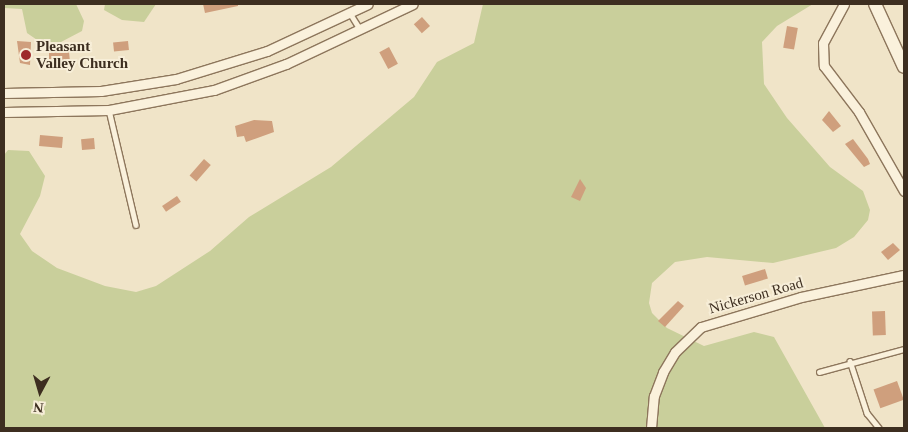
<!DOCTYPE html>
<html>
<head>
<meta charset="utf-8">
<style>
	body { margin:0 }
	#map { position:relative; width:908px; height:432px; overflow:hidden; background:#f0e4c8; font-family:"Times New Roman",serif }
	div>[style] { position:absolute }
	.green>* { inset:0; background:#c9cf9b }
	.building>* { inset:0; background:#cf9f7d; transform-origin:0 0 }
	.roads { filter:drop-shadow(1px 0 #8d765c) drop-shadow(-1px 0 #8d765c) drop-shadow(0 1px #8d765c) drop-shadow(0 -1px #8d765c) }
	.lane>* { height:4.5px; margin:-2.25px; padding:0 2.25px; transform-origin:2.25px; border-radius:2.25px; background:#faf1dc }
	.street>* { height:9px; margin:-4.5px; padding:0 4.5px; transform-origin:4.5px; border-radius:4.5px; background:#faf1dc }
	.secondary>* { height:12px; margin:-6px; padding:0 6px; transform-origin:6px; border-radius:6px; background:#faf1dc }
	.dots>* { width:14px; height:14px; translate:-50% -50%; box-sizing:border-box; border:2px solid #f7eed8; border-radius:50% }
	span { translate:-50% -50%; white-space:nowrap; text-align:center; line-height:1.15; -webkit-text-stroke:4px #f7eed8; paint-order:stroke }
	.poi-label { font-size:15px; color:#3d2e20; font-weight:700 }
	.left { translate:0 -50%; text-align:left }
	.street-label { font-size:15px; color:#3d2e20 }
	.frame { position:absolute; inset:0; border:5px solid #3d2e20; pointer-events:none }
	.north { position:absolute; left:15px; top:367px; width:50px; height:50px; -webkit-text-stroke:4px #f7eed8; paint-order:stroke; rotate:186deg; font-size:14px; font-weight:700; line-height:20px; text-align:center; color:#3d2e20 }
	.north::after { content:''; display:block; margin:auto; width:18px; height:22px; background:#3d2e20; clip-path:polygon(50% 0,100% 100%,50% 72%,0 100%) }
</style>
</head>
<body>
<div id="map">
	<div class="green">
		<div style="clip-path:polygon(4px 4px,76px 4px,84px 21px,82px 31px,61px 42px,40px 42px,27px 33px,22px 9px,4px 8px)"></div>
		<div style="clip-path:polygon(105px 4px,156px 4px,144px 22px,122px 20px,104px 10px)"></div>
		<div style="clip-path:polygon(483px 4px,813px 4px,777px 26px,762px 42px,764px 84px,787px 118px,830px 167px,863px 191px,870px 210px,868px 220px,854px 237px,836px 248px,773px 263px,707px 257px,675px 262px,652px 283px,649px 303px,652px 313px,667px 328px,704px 346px,754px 332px,774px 337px,825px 428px,4px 428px,4px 155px,8px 150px,29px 151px,45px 176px,40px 196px,20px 234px,32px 251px,57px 268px,105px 286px,136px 292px,156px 286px,210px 251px,249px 217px,331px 167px,414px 97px,437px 62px,474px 43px)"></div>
	</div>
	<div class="building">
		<div style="clip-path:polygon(203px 4px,238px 4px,238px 6px,205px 13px)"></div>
		<div style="left:422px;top:17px;width:12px;height:11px;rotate:48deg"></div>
		<div style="left:787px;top:26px;width:11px;height:22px;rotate:10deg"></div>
		<div style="clip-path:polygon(17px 41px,31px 42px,30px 65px,20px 63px)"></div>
		<div style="left:128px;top:41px;width:9px;height:15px;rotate:84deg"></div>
		<div style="left:389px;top:47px;width:19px;height:11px;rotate:62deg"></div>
		<div style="clip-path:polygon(57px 49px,69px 52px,70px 62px,49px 63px,49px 53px,57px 52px)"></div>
		<div style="clip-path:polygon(829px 111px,841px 126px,833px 132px,822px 120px)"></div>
		<div style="clip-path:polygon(254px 120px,272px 121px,274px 132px,246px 142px,244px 136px,237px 137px,235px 126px)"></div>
		<div style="left:40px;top:135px;width:23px;height:11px;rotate:5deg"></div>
		<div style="left:94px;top:138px;width:11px;height:13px;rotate:85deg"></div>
		<div style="clip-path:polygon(853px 139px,868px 159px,870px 164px,864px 167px,845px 144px)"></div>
		<div style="left:204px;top:159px;width:9px;height:22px;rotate:41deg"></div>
		<div style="clip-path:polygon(580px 179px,586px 188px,580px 201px,571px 197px)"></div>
		<div style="left:177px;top:196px;width:7px;height:18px;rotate:56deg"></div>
		<div style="clip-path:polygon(893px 243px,900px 250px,888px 260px,881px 252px)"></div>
		<div style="left:765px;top:269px;width:10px;height:24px;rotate:73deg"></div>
		<div style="clip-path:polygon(678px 301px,684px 306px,665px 327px,658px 321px)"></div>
		<div style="left:885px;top:311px;width:24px;height:13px;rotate:88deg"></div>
		<div style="left:897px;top:381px;width:20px;height:25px;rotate:70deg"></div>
	</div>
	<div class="roads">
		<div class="lane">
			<div style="left:350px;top:13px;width:19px;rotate:58deg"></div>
			<div style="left:109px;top:110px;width:118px;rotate:76.8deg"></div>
			<div style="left:850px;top:361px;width:55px;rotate:71.9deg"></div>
			<div style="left:867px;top:413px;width:19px;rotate:51deg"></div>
			<div style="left:819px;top:372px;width:88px;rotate:-15.1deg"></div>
		</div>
		<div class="street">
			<div style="left:844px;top:4px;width:44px;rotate:118.3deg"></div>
			<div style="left:823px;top:43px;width:23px;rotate:88deg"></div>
			<div style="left:824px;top:66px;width:58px;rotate:52.7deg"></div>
			<div style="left:859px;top:112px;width:91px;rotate:60.3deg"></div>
			<div style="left:4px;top:93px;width:97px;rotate:-1.2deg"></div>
			<div style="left:101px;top:91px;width:76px;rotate:-9.1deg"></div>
			<div style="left:176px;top:79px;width:95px;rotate:-17.1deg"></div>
			<div style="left:267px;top:51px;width:111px;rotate:-25deg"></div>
			<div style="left:4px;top:112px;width:105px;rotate:-1.1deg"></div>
			<div style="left:109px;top:110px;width:107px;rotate:-10.8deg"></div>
			<div style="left:214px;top:90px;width:77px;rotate:-19.9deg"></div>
			<div style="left:286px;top:64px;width:140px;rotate:-25.3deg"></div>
			<div style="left:651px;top:428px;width:32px;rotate:-85deg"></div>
			<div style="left:654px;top:396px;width:26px;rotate:-69deg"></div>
			<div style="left:663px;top:372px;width:23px;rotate:-59deg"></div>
			<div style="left:675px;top:352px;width:36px;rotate:-44deg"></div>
			<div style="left:701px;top:327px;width:104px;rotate:-16.7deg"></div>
			<div style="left:801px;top:297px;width:105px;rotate:-12.1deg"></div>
		</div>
		<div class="secondary">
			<div style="left:875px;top:4px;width:69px;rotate:65.3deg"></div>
		</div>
	</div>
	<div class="dots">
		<div style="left:26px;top:55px;background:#9e2a2b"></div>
	</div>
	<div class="poi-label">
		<span class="left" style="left:36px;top:55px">Pleasant<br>Valley Church</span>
	</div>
	<div class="street-label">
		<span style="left:756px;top:296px;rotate:-16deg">Nickerson Road</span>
	</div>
	<div class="frame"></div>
	<div class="north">N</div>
</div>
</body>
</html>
